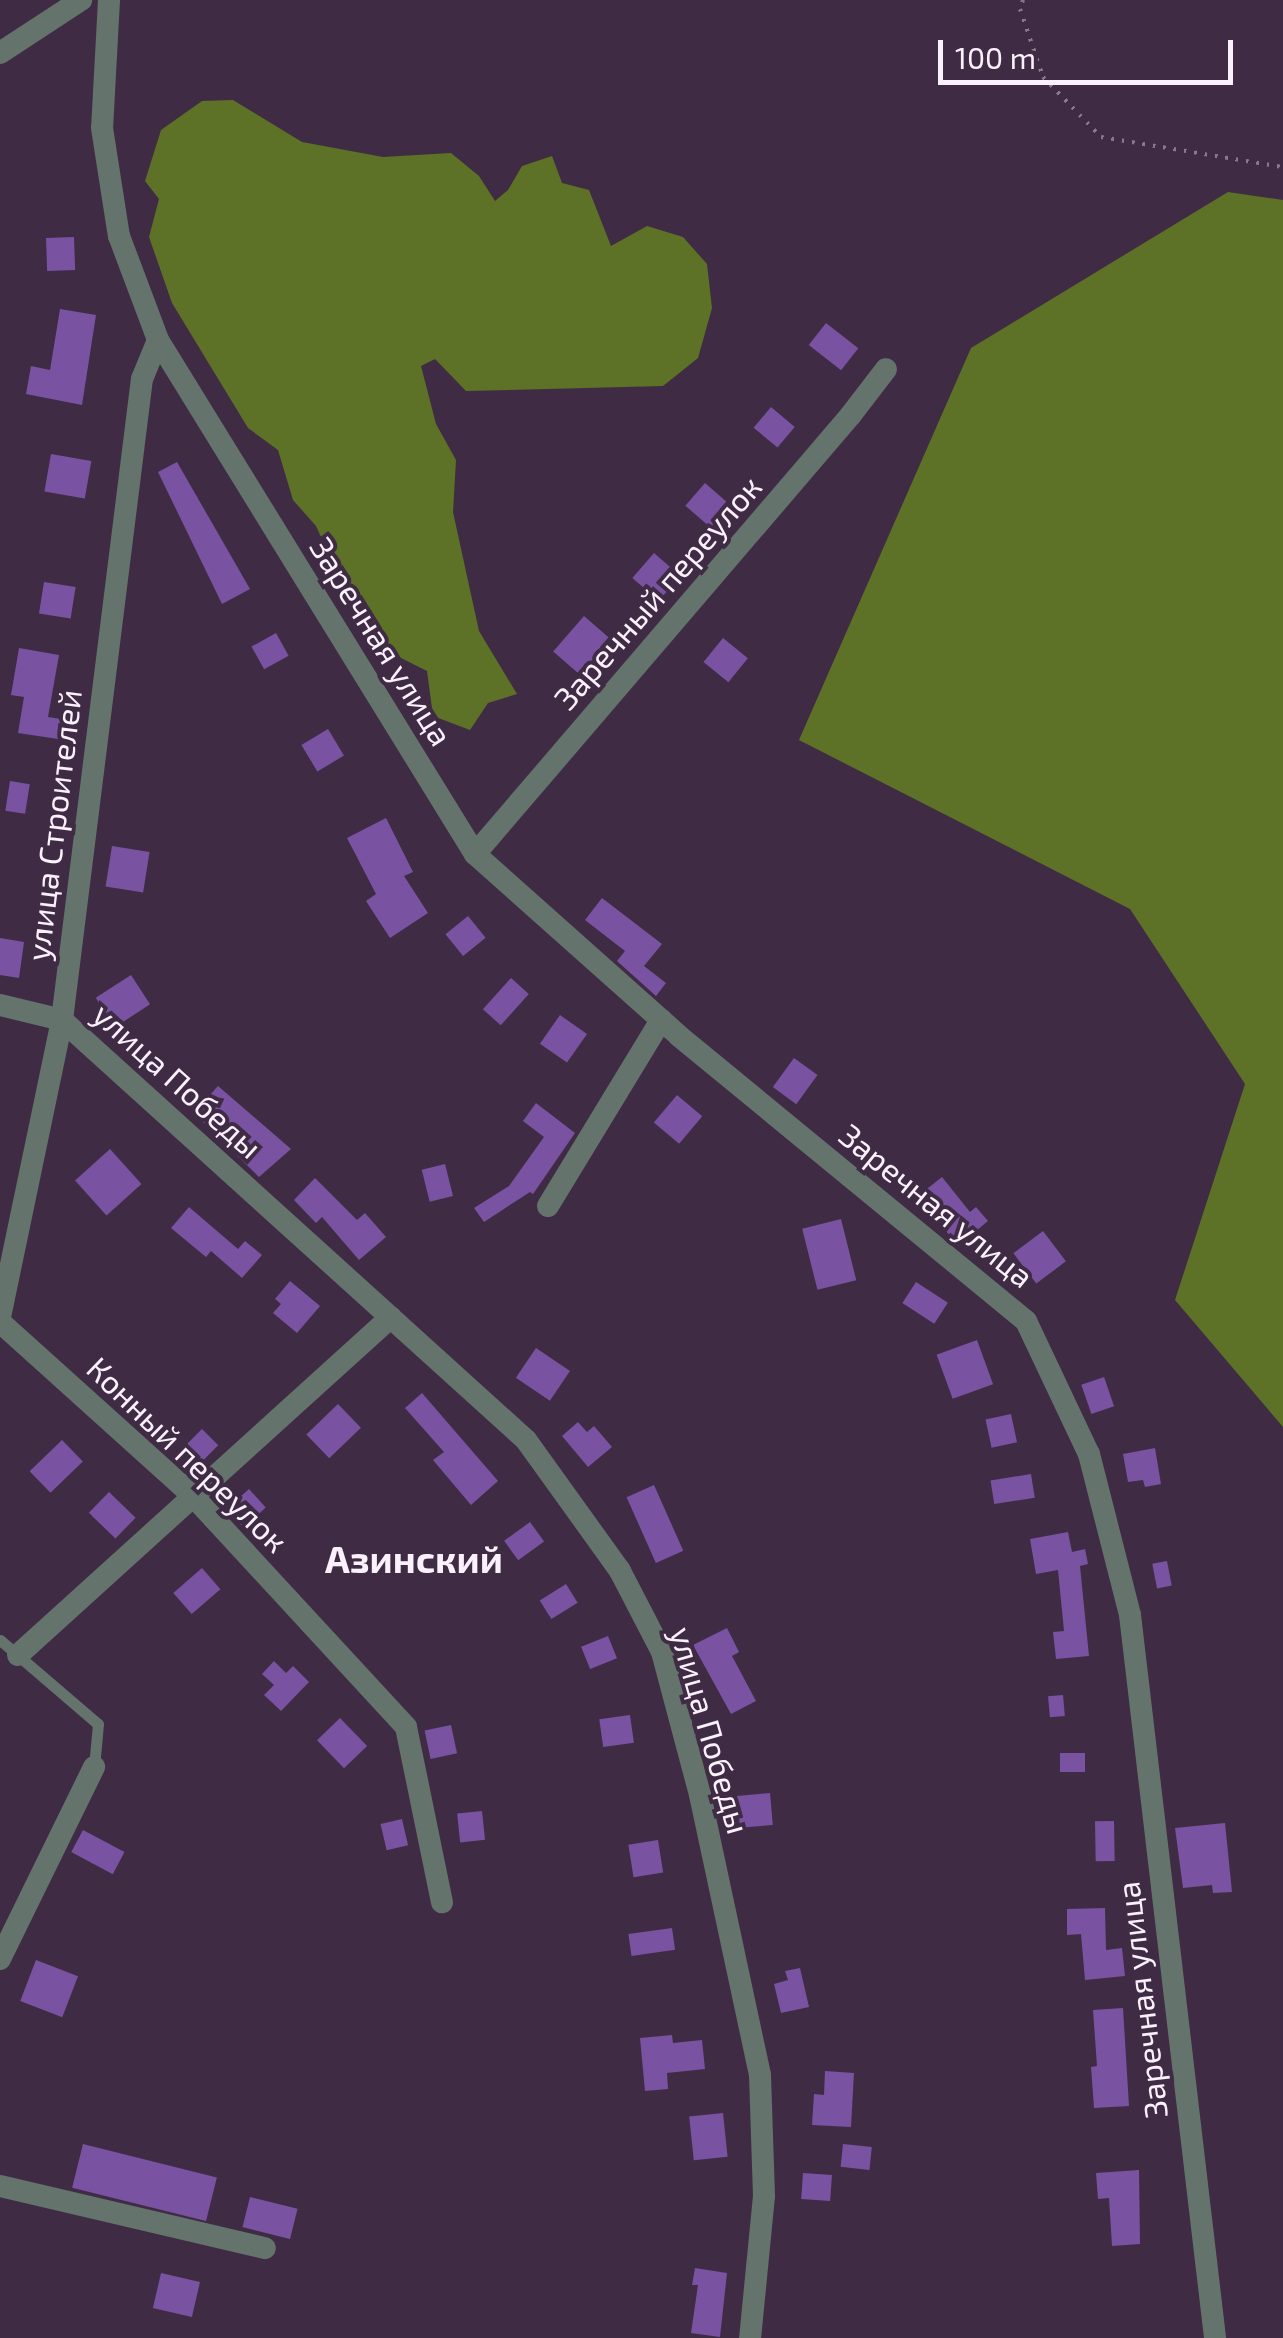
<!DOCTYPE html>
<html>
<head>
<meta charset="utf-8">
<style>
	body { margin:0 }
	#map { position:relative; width:1283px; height:2338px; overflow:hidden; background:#3f2c44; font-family:"Exo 2",sans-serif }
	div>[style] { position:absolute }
	.forest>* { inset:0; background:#5d7127 }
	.building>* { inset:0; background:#7952a2; transform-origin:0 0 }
	.path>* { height:4px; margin-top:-2px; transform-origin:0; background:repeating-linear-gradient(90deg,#89798d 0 2.5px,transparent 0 10.5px) }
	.lane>* { height:11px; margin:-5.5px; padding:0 5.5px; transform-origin:5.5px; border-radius:5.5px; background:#64736b }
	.street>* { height:22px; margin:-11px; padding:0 11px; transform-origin:11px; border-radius:11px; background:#64736b }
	span { translate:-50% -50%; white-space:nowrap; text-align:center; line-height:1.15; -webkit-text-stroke:8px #3f2c44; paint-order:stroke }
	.street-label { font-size:32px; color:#fbf1fd }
	.quarter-label { font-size:38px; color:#fbf1fd; font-weight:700 }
	.scale { position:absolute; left:938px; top:40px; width:295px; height:45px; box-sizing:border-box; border:5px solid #fbf1fd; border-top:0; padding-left:12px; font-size:30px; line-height:35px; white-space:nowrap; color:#fbf1fd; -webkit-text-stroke:8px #3f2c44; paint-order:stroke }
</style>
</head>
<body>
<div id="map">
	<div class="forest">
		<div style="clip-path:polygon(233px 100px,302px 142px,383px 157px,451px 153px,479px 176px,495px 201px,508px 190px,522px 166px,552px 156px,562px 183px,589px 190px,611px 246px,647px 226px,683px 237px,707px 264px,712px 308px,698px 358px,663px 386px,466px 391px,435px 359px,421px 366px,436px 424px,456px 460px,453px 512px,479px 631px,517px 694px,488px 703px,470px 730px,433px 716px,427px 671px,369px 642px,316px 526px,293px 500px,278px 450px,248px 428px,172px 303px,149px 237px,159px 199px,145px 181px,161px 130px,202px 101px)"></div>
		<div style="clip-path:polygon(1228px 192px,1283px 200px,1283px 1427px,1175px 1300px,1245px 1084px,1130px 909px,799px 740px,971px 348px)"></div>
	</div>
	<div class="building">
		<div style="left:74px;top:237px;width:33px;height:28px;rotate:88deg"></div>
		<div style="clip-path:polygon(60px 309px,96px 315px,82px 405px,26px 394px,31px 366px,50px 370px)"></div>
		<div style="left:826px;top:323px;width:41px;height:28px;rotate:38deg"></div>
		<div style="left:771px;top:407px;width:31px;height:27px;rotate:40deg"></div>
		<div style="left:51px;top:454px;width:41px;height:38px;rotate:10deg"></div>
		<div style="clip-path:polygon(177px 462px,250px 589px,222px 604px,158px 472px)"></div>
		<div style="left:705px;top:483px;width:38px;height:30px;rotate:41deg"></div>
		<div style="left:654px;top:553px;width:35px;height:33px;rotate:41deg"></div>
		<div style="left:44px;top:582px;width:32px;height:32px;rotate:9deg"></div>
		<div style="left:584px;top:616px;width:37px;height:47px;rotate:41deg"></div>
		<div style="left:276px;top:633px;width:26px;height:28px;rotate:61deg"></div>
		<div style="left:723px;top:638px;width:32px;height:31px;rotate:39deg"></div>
		<div style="clip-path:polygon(19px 648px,59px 655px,48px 717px,61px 719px,58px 739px,18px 733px,24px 697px,11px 695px)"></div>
		<div style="left:328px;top:729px;width:31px;height:31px;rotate:59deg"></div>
		<div style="left:10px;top:781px;width:20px;height:30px;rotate:9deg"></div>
		<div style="clip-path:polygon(386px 818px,413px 872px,404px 876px,428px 913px,390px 938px,366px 901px,376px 894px,347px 838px)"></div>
		<div style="left:112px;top:846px;width:38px;height:41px;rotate:9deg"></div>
		<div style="clip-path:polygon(602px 898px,662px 944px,644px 966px,666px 983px,656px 996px,617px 961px,625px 951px,585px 920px)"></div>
		<div style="left:468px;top:916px;width:28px;height:29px;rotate:51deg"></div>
		<div style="clip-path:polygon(0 938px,24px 942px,19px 978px,0 975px)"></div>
		<div style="left:131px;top:975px;width:35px;height:42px;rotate:57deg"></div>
		<div style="left:511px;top:978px;width:24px;height:42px;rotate:42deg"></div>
		<div style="left:560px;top:1015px;width:33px;height:35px;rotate:35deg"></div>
		<div style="left:794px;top:1058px;width:29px;height:36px;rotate:36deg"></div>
		<div style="clip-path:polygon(218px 1086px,291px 1149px,259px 1177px,194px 1113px)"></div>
		<div style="left:677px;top:1095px;width:33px;height:36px;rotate:40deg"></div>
		<div style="clip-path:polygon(536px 1103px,575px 1133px,533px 1194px,530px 1192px,484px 1222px,474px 1208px,509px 1186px,544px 1137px,523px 1121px)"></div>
		<div style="left:110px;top:1149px;width:47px;height:47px;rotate:48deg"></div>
		<div style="left:445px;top:1164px;width:33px;height:24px;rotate:76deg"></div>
		<div style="clip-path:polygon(942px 1177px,970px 1212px,976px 1207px,988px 1221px,958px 1246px,918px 1196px)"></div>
		<div style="clip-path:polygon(315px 1178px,357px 1220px,365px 1213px,386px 1237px,359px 1260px,322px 1217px,316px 1223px,294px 1200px)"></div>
		<div style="clip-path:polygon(189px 1207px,238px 1249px,245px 1241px,262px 1255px,242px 1278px,211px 1251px,206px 1257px,171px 1228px)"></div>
		<div style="left:841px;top:1219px;width:63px;height:40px;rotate:76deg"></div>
		<div style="left:1043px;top:1231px;width:38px;height:37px;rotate:53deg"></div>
		<div style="clip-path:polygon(290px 1281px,320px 1306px,297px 1333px,273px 1313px,281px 1304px,275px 1299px)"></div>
		<div style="left:916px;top:1282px;width:38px;height:25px;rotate:33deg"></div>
		<div style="left:977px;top:1340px;width:47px;height:43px;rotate:70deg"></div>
		<div style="left:536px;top:1348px;width:41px;height:36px;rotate:34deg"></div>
		<div style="left:1104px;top:1377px;width:31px;height:24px;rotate:71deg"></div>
		<div style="clip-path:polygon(422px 1393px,498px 1481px,471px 1505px,433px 1460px,444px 1452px,405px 1408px)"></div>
		<div style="left:338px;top:1404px;width:33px;height:44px;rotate:46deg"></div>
		<div style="left:1011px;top:1414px;width:29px;height:26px;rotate:78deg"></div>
		<div style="clip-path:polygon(578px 1422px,587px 1432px,594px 1426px,612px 1447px,588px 1467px,562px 1436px)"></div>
		<div style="left:202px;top:1429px;width:23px;height:30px;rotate:45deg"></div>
		<div style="left:62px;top:1440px;width:30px;height:45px;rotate:46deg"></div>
		<div style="clip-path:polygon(1155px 1448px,1161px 1484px,1145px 1487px,1143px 1480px,1128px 1482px,1123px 1454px)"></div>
		<div style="left:1031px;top:1474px;width:24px;height:41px;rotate:81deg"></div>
		<div style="left:654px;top:1485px;width:72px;height:30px;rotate:66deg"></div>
		<div style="left:249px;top:1489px;width:25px;height:30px;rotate:48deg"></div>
		<div style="left:109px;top:1492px;width:37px;height:29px;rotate:44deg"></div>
		<div style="left:530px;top:1522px;width:24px;height:32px;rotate:54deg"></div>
		<div style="clip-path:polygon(1068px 1532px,1072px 1552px,1085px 1549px,1088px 1564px,1080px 1566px,1089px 1656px,1056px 1659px,1053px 1632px,1064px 1631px,1058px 1570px,1036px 1574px,1030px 1539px)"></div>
		<div style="left:1167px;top:1561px;width:25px;height:15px;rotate:79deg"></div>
		<div style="left:202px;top:1568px;width:28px;height:38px;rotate:49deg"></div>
		<div style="left:566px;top:1584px;width:22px;height:31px;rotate:58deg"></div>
		<div style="clip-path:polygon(727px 1628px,739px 1652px,732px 1656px,756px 1701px,731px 1714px,693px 1645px)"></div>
		<div style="left:608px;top:1636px;width:24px;height:29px;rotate:68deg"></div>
		<div style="clip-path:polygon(274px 1661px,286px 1673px,293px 1666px,309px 1682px,281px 1711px,264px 1695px,274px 1685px,262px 1674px)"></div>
		<div style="left:1063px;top:1695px;width:21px;height:15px;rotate:85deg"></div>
		<div style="left:630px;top:1715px;width:28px;height:31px;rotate:82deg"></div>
		<div style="left:340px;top:1718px;width:39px;height:32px;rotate:46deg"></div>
		<div style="left:451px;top:1725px;width:29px;height:27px;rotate:78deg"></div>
		<div style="left:1060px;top:1753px;width:25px;height:19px"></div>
		<div style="left:770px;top:1793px;width:32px;height:33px;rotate:85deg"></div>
		<div style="left:482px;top:1811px;width:29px;height:25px;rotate:84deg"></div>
		<div style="left:402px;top:1819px;width:27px;height:22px;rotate:77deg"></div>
		<div style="left:1114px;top:1821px;width:40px;height:19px;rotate:89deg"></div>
		<div style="clip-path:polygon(1225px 1823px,1232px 1892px,1213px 1893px,1212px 1885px,1183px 1888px,1175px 1828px)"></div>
		<div style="left:83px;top:1830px;width:47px;height:25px;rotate:28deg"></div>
		<div style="left:658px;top:1840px;width:33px;height:30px;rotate:81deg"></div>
		<div style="clip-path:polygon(1105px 1908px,1106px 1950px,1122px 1948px,1125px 1976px,1085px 1980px,1081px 1934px,1067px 1935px,1067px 1909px)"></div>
		<div style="left:672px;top:1928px;width:22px;height:44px;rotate:82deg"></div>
		<div style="left:36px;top:1960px;width:45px;height:44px;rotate:21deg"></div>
		<div style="clip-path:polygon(800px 1968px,809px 2007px,781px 2013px,774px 1984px,788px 1980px,785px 1971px)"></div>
		<div style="clip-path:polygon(1123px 2008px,1129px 2106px,1094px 2108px,1091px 2067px,1097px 2066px,1093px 2010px)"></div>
		<div style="clip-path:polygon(672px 2035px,673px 2043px,702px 2040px,705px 2069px,667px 2073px,668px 2089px,645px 2091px,640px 2038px)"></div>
		<div style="clip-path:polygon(825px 2071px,854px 2073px,851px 2127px,812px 2125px,814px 2094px,824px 2095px)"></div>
		<div style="left:723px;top:2113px;width:44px;height:34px;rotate:84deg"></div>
		<div style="left:83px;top:2144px;width:138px;height:45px;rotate:14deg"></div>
		<div style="left:843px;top:2144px;width:29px;height:23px;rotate:6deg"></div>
		<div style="clip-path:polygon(1139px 2170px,1140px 2244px,1112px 2246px,1109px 2198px,1098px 2199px,1096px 2173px)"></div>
		<div style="left:803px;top:2173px;width:29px;height:26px;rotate:4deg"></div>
		<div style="left:250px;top:2197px;width:49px;height:31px;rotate:14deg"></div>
		<div style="clip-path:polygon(695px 2268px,727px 2273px,720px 2337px,691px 2333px,698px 2285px,692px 2285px)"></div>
		<div style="left:161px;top:2273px;width:40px;height:36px;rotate:13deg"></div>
	</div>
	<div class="path">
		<div style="left:1023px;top:0;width:9px;rotate:108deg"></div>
		<div style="left:1020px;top:9px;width:72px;rotate:71.3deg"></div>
		<div style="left:1043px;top:77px;width:83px;rotate:46deg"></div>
		<div style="left:1101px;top:137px;width:184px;rotate:9.4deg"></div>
	</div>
	<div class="lane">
		<div style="left:0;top:1640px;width:129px;rotate:40.6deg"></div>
		<div style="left:98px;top:1724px;width:43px;rotate:95.3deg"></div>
	</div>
	<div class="street">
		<div style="left:109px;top:0;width:128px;rotate:93.1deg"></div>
		<div style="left:102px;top:128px;width:109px;rotate:81.1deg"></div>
		<div style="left:119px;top:236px;width:111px;rotate:69.4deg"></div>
		<div style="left:158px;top:340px;width:604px;rotate:58.34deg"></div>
		<div style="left:475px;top:854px;width:273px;rotate:41.7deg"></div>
		<div style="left:679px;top:1036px;width:449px;rotate:39.4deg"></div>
		<div style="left:1026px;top:1321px;width:147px;rotate:64.7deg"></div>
		<div style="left:1089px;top:1454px;width:166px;rotate:75.7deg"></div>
		<div style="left:1130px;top:1615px;width:728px;rotate:83.29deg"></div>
		<div style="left:0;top:53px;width:97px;rotate:-33.2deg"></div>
		<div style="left:475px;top:854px;width:577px;rotate:-49.43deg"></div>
		<div style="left:850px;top:416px;width:59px;rotate:-52.5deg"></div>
		<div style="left:0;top:1005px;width:64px;rotate:13.6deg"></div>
		<div style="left:62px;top:1020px;width:626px;rotate:42.15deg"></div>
		<div style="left:526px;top:1440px;width:161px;rotate:54.3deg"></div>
		<div style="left:620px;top:1571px;width:91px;rotate:62.6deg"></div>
		<div style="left:662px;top:1652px;width:148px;rotate:75.1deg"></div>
		<div style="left:700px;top:1795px;width:286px;rotate:77.9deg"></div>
		<div style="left:760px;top:2075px;width:121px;rotate:88.1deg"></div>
		<div style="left:764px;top:2196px;width:143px;rotate:95.6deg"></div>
		<div style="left:548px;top:1206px;width:218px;rotate:-58.7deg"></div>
		<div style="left:0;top:1317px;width:303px;rotate:-78.2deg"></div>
		<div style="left:62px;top:1020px;width:646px;rotate:-82.89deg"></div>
		<div style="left:142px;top:379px;width:42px;rotate:-67.7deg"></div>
		<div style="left:0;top:1322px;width:260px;rotate:42deg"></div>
		<div style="left:193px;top:1496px;width:314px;rotate:47.3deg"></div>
		<div style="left:406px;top:1727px;width:179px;rotate:78.4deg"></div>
		<div style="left:18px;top:1655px;width:503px;rotate:-42.18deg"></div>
		<div style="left:0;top:1959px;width:214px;rotate:-63.9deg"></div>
		<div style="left:0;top:2186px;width:272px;rotate:13.2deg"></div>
	</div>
	<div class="street-label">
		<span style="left:657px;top:592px;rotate:-49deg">Заречный переулок</span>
		<span style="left:382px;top:641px;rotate:58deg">Заречная улица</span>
		<span style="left:53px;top:825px;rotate:-83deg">улица Строителей</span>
		<span style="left:178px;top:1080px;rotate:42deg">улица Победы</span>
		<span style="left:937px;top:1205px;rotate:39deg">Заречная улица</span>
		<span style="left:188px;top:1454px;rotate:44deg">Конный переулок</span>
		<span style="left:711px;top:1730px;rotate:74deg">улица Победы</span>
		<span style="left:1141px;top:2000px;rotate:-97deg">Заречная улица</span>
	</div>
	<div class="quarter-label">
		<span style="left:414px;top:1559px">Азинский</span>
	</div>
	<div class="scale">100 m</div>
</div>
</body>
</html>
